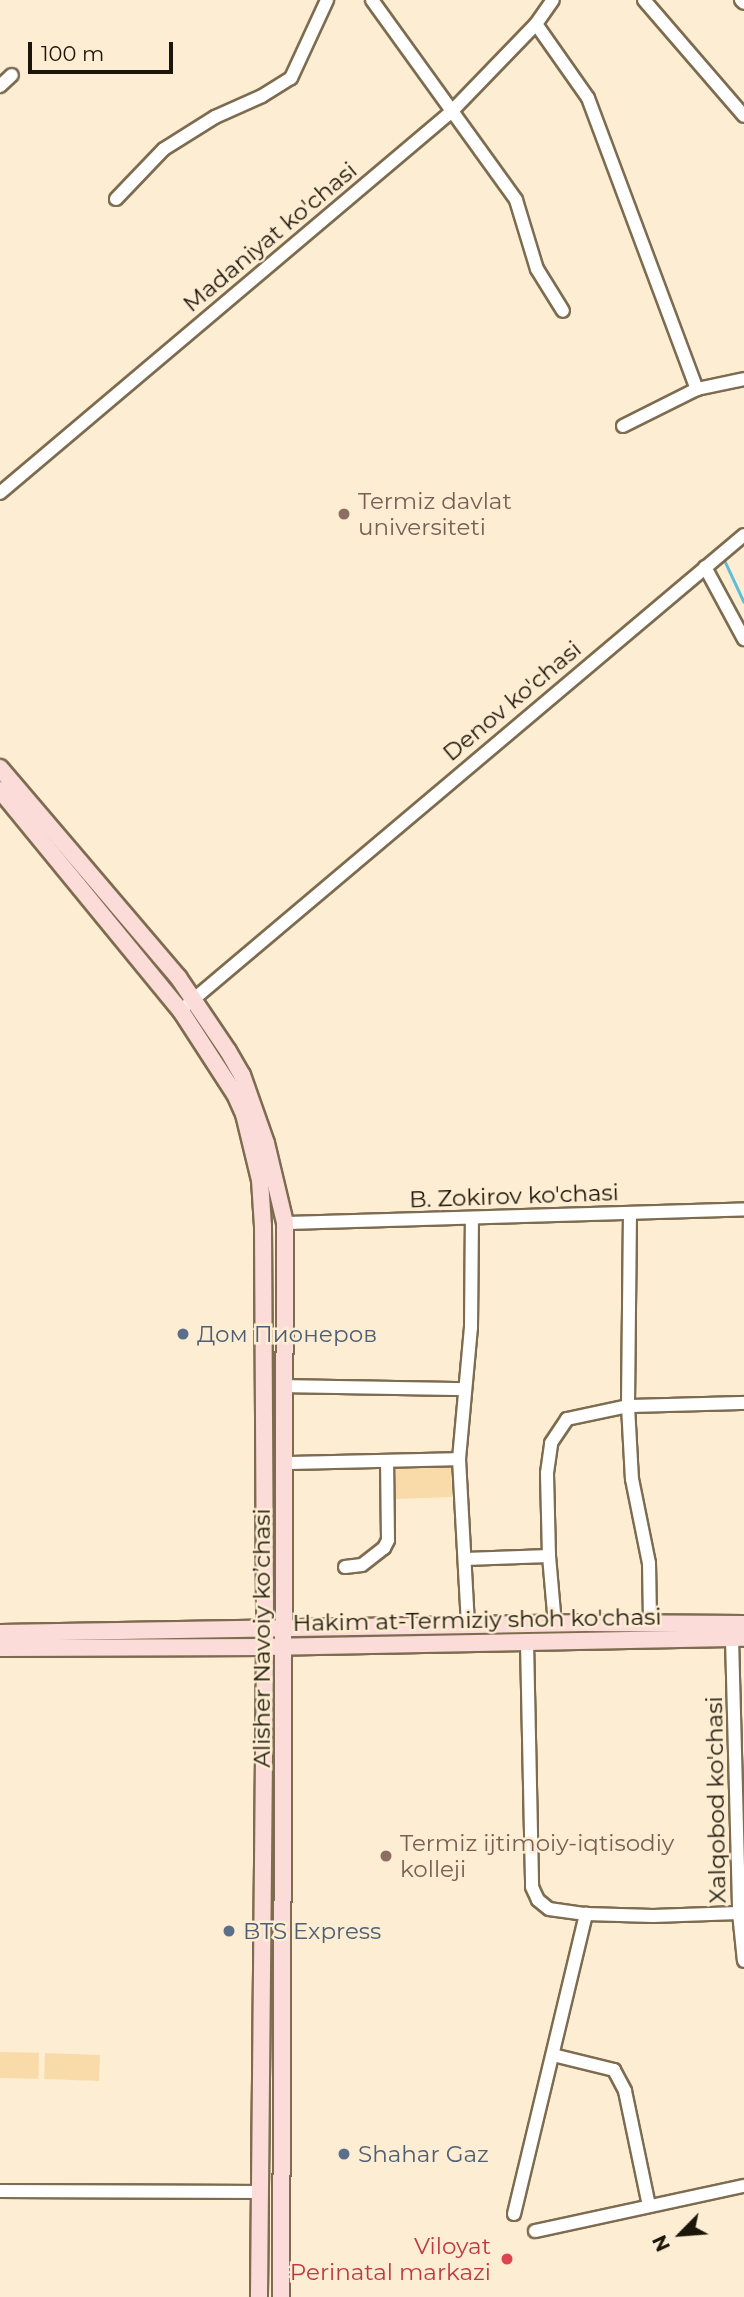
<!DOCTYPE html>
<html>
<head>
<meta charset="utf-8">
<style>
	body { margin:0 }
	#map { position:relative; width:744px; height:2297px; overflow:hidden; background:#fdedd3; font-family:Montserrat,sans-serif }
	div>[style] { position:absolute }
	.green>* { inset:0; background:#f9dbaa; transform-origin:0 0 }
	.stream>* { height:2.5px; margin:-1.25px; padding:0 1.25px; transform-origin:1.25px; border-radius:1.25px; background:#60bdd8 }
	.roads { filter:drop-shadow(2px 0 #7d6c4f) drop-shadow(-2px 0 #7d6c4f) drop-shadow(0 2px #7d6c4f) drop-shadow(0 -2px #7d6c4f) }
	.minor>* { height:12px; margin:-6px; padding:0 6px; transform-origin:6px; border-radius:6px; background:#fff }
	.major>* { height:16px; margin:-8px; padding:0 8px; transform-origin:8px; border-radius:8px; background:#fbdcd8 }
	.dots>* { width:19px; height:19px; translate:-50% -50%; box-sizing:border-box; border:4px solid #fdedd3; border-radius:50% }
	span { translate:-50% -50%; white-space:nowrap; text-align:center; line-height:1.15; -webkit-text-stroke:5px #fdedd3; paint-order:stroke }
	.street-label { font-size:23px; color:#1c1509 }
	.education-label { font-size:23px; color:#785e54 }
	.left { translate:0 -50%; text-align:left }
	.service-label { font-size:23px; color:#4e5e75 }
	.health-label { font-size:23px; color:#be3a42 }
	.right { translate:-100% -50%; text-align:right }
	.north { position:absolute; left:646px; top:2199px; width:70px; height:70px; -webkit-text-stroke:5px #fdedd3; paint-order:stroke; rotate:245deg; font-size:19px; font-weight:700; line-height:28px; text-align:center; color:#1c1509 }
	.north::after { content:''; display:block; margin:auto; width:24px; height:32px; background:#1c1509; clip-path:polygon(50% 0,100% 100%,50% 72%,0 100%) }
	.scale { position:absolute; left:28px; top:42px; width:145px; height:32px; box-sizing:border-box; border:4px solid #1c1509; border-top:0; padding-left:9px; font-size:21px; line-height:24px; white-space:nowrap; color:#1c1509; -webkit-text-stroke:5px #fdedd3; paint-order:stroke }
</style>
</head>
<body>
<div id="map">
	<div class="green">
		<div style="left:451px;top:1467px;width:30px;height:56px;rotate:88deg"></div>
		<div style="left:0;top:2052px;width:39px;height:26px;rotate:1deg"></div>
		<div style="left:45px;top:2053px;width:55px;height:26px;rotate:2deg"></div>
	</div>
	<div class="stream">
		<div style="left:724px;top:559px;width:47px;rotate:65.1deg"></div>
	</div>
	<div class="roads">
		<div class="minor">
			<div style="left:372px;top:0;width:246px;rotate:54.2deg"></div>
			<div style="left:516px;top:200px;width:72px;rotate:73.1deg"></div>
			<div style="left:537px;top:269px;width:49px;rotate:58.2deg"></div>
			<div style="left:644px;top:0;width:153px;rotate:49.2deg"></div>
			<div style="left:741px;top:0;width:4px;rotate:45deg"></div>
			<div style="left:536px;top:24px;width:90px;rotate:54.9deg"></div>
			<div style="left:588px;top:98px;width:311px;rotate:69.5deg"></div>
			<div style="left:0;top:86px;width:16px;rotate:-43deg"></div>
			<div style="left:116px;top:199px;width:69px;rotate:-46.2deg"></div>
			<div style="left:164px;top:149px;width:60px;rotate:-32.1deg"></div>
			<div style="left:215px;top:117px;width:51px;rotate:-24.1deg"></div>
			<div style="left:262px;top:96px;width:34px;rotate:-32deg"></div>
			<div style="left:291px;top:78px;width:86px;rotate:-65.2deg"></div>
			<div style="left:623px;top:426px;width:83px;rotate:-26.6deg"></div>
			<div style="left:697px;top:389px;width:48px;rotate:-12deg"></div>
			<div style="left:0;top:493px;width:590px;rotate:-40.19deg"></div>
			<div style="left:451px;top:112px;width:122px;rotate:-46deg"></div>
			<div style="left:536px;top:24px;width:29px;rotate:-55deg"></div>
			<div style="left:705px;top:567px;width:82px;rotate:61.6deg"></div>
			<div style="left:188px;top:1004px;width:727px;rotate:-40.15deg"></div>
			<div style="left:630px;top:1213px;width:193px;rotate:90.6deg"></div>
			<div style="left:628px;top:1406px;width:73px;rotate:86.9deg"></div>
			<div style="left:632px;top:1479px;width:86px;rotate:78.6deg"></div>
			<div style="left:649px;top:1563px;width:60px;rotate:89deg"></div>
			<div style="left:285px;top:1223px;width:459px;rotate:-1.7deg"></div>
			<div style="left:284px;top:1386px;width:180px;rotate:1deg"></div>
			<div style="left:459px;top:1459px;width:133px;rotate:-84.8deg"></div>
			<div style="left:471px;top:1327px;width:109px;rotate:-89.5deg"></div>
			<div style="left:285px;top:1463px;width:174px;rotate:-1.3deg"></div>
			<div style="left:459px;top:1459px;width:167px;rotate:86.9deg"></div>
			<div style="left:549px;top:1556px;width:83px;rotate:-91.4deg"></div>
			<div style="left:547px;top:1473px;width:30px;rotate:-82deg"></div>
			<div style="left:551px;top:1443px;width:29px;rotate:-56deg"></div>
			<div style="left:567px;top:1419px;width:62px;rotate:-12deg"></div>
			<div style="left:628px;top:1406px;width:116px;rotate:-1.5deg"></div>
			<div style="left:465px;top:1559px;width:84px;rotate:-2deg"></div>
			<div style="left:549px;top:1556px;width:68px;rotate:85deg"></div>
			<div style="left:345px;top:1567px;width:17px;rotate:-7deg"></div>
			<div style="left:362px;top:1565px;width:28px;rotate:-38deg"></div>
			<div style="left:384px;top:1548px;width:9px;rotate:-63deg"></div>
			<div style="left:388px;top:1540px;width:78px;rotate:-90.7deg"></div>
			<div style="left:732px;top:1638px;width:275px;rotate:88.5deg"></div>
			<div style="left:739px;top:1913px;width:48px;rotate:84.1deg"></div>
			<div style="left:527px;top:1642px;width:245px;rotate:88.8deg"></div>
			<div style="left:532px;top:1887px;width:14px;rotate:65deg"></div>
			<div style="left:538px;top:1900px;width:14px;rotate:39deg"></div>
			<div style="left:549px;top:1909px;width:37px;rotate:8deg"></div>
			<div style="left:586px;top:1914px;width:67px;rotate:1.7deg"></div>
			<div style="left:653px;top:1916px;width:86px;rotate:-2deg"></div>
			<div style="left:553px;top:2055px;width:63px;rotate:13.8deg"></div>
			<div style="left:614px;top:2070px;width:24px;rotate:62deg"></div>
			<div style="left:625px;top:2091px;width:117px;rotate:78.2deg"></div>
			<div style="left:0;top:2191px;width:259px;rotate:0.2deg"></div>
			<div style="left:514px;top:2214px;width:309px;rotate:-76.5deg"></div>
			<div style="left:535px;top:2231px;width:214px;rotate:-12.2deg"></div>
		</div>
		<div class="major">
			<div style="left:0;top:768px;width:275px;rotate:49.6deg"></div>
			<div style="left:178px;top:977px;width:89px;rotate:56deg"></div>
			<div style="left:228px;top:1051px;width:28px;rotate:60deg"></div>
			<div style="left:242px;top:1075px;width:72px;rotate:70.6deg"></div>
			<div style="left:266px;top:1143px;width:82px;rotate:76.6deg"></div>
			<div style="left:285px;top:1223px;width:1074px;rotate:90.21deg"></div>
			<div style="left:0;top:790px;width:286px;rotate:50.7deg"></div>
			<div style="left:181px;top:1011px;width:99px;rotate:57deg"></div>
			<div style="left:235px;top:1094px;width:22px;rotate:66deg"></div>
			<div style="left:244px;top:1114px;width:68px;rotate:76.4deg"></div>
			<div style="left:260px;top:1180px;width:46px;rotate:86.3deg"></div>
			<div style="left:263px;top:1226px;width:421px;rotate:89.7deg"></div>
			<div style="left:265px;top:1647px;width:650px;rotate:90.53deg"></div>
			<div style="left:0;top:1633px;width:584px;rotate:-0.98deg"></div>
			<div style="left:584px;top:1623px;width:160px;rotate:0.4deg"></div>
			<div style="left:0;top:1648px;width:265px;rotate:-0.2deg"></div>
			<div style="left:265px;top:1647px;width:479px;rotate:-1.1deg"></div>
		</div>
	</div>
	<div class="dots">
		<div style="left:344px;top:514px;background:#8d6e63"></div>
		<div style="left:183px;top:1334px;background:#5c6f8a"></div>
		<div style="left:386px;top:1856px;background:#8d6e63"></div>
		<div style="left:229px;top:1931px;background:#5c6f8a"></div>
		<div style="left:344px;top:2154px;background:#5c6f8a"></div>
		<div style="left:507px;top:2259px;background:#e0444e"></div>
	</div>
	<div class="street-label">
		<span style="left:270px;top:237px;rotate:-40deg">Madaniyat ko'chasi</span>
		<span style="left:512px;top:701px;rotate:-40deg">Denov ko'chasi</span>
		<span style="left:514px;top:1196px;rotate:-2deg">B. Zokirov ko'chasi</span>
		<span style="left:477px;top:1620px;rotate:-1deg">Hakim at-Termiziy shoh ko'chasi</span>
		<span style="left:262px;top:1638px;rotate:-90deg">Alisher Navoiy ko’chasi</span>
		<span style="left:716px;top:1800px;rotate:-91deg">Xalqobod ko'chasi</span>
	</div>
	<div class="education-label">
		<span class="left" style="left:358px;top:514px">Termiz davlat<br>universiteti</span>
		<span class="left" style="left:400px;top:1856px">Termiz ijtimoiy-iqtisodiy<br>kolleji</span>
	</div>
	<div class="service-label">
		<span class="left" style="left:197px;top:1334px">Дом Пионеров</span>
		<span class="left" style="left:243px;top:1931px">BTS Express</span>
		<span class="left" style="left:358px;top:2154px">Shahar Gaz</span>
	</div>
	<div class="health-label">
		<span class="right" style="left:491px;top:2259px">Viloyat<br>Perinatal markazi</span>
	</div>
	<div class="north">N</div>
	<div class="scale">100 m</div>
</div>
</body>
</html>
